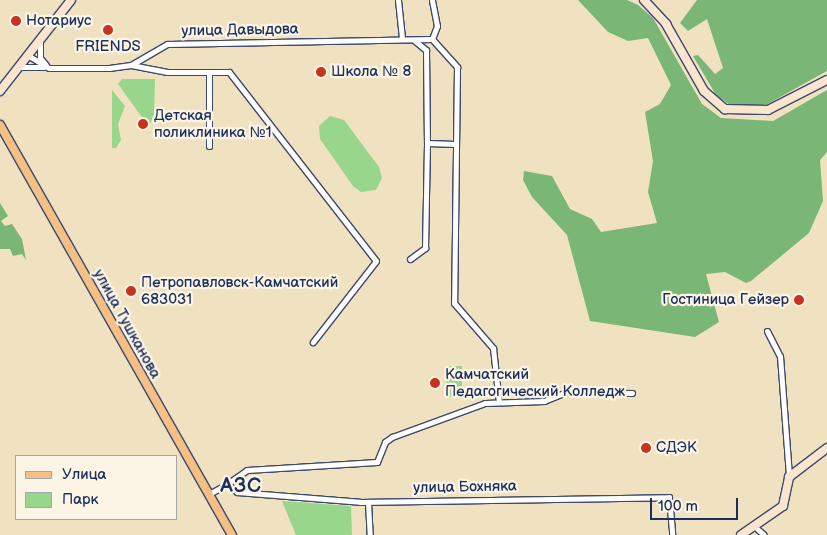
<!DOCTYPE html>
<html>
<head>
<meta charset="utf-8">
<style>
	body { margin:0 }
	#map { position:relative; width:827px; height:535px; overflow:hidden; background:#f0e1c1; font-family:"Balsamiq Sans",sans-serif }
	div>[style] { position:absolute }
	.green>* { inset:0; background:#98d68b; transform-origin:0 0 }
	.forest>* { inset:0; background:#7ab777 }
	.roads { filter:drop-shadow(1px 0 #3b4a6d) drop-shadow(-1px 0 #3b4a6d) drop-shadow(0 1px #3b4a6d) drop-shadow(0 -1px #3b4a6d) }
	.street>* { height:5px; margin:-2.5px; padding:0 2.5px; transform-origin:2.5px; border-radius:2.5px; background:#fff }
	.secondary>* { height:8px; margin:-4px; padding:0 4px; transform-origin:4px; border-radius:4px; background:#fbe5cf }
	.primary>* { height:8px; margin:-4px; padding:0 4px; transform-origin:4px; border-radius:4px; background:#f5bf86 }
	.dots>* { width:14px; height:14px; translate:-50% -50%; box-sizing:border-box; border:2px solid #fcf5e5; border-radius:50% }
	span { translate:-50% -50%; white-space:nowrap; text-align:center; line-height:1.15; -webkit-text-stroke:4.5px #fcf5e5; paint-order:stroke }
	.poi-label { font-size:15px; color:#1b2f5e }
	.left { translate:0 -50%; text-align:left }
	.right { translate:-100% -50%; text-align:right }
	.street-label { font-size:15px; color:#1b2f5e }
	.district-label { font-size:20px; color:#1b2f5e; font-weight:700; letter-spacing:1px }
	.legend { position:absolute; left:15px; top:455px; width:162px; height:65px; box-sizing:border-box; background:#fcf5e5; border:1px solid #a2a6af; margin:0; padding:6px 9px; list-style:none; font-size:15px; color:#1b2f5e }
	.legend li { display:flex; align-items:center; gap:10px; height:25px }
	.legend b { width:25px; border:1px solid #a2a6af }
	.scale { position:absolute; left:650px; top:498px; width:88px; height:22px; box-sizing:border-box; border:2px solid #1b2f5e; border-top:0; padding-left:6px; font-size:15px; line-height:18px; white-space:nowrap; color:#1b2f5e; -webkit-text-stroke:4px #fcf5e5; paint-order:stroke }
</style>
</head>
<body>
<div id="map">
	<div class="green">
		<div style="clip-path:polygon(122px 79px,155px 79px,154px 114px,149px 127px,118px 84px)"></div>
		<div style="clip-path:polygon(112px 90px,125px 106px,118px 124px,121px 140px,116px 148px,112px 148px)"></div>
		<div style="clip-path:polygon(330px 116px,344px 120px,379px 167px,382px 178px,376px 190px,361px 192px,353px 186px,320px 139px,319px 126px)"></div>
		<div style="left:446px;top:366px;width:16px;height:31px"></div>
		<div style="clip-path:polygon(282px 501px,351px 506px,352px 535px,296px 535px)"></div>
	</div>
	<div class="forest">
		<div style="clip-path:polygon(578px 0,627px 0,638px 5px,653px 18px,702px 104px,721px 118px,773px 121px,827px 90px,827px 152px,820px 160px,823px 201px,809px 233px,751px 281px,746px 283px,725px 272px,706px 274px,719px 322px,695px 337px,590px 321px,567px 235px,532px 197px,523px 180px,524px 171px,552px 176px,570px 209px,592px 219px,601px 232px,657px 223px,648px 192px,653px 161px,645px 112px,660px 104px,671px 85px,648px 38px,628px 41px,608px 32px)"></div>
		<div style="clip-path:polygon(697px 0,827px 0,827px 71px,764px 106px,733px 107px,716px 95px,693px 56px,698px 55px,715px 74px,723px 68px,707px 19px,688px 31px,680px 23px)"></div>
		<div style="clip-path:polygon(0 203px,8px 216px,1px 221px,5px 226px,12px 224px,22px 239px,26px 260px,22px 254px,13px 256px,10px 249px,0 249px)"></div>
	</div>
	<div class="roads">
		<div class="street">
			<div style="left:398px;top:0;width:38px;rotate:84deg"></div>
			<div style="left:432px;top:39px;width:14px;rotate:-69deg"></div>
			<div style="left:437px;top:26px;width:26px;rotate:-101deg"></div>
			<div style="left:414px;top:40px;width:16px;rotate:40deg"></div>
			<div style="left:426px;top:50px;width:93px;rotate:89.4deg"></div>
			<div style="left:40px;top:41px;width:17px;rotate:90deg"></div>
			<div style="left:40px;top:58px;width:9px;rotate:49deg"></div>
			<div style="left:29px;top:56px;width:23px;rotate:31deg"></div>
			<div style="left:49px;top:68px;width:60px"></div>
			<div style="left:109px;top:68px;width:22px;rotate:-8deg"></div>
			<div style="left:131px;top:65px;width:42px;rotate:-30.3deg"></div>
			<div style="left:167px;top:44px;width:265px;rotate:-1.1deg"></div>
			<div style="left:432px;top:39px;width:38px;rotate:48deg"></div>
			<div style="left:457px;top:67px;width:236px;rotate:90.7deg"></div>
			<div style="left:454px;top:303px;width:60px;rotate:49.1deg"></div>
			<div style="left:493px;top:348px;width:54px;rotate:83.7deg"></div>
			<div style="left:131px;top:65px;width:37px;rotate:11deg"></div>
			<div style="left:167px;top:72px;width:62px"></div>
			<div style="left:229px;top:72px;width:239px;rotate:52.1deg"></div>
			<div style="left:376px;top:261px;width:103px;rotate:127.9deg"></div>
			<div style="left:19px;top:67px;width:25px"></div>
			<div style="left:209px;top:72px;width:74px;rotate:90deg"></div>
			<div style="left:410px;top:259px;width:19px;rotate:-36deg"></div>
			<div style="left:425px;top:248px;width:105px;rotate:-88.9deg"></div>
			<div style="left:427px;top:143px;width:29px;rotate:2deg"></div>
			<div style="left:767px;top:331px;width:28px;rotate:63deg"></div>
			<div style="left:780px;top:356px;width:121px;rotate:85.7deg"></div>
			<div style="left:227px;top:484px;width:24px;rotate:-35deg"></div>
			<div style="left:247px;top:470px;width:130px;rotate:-3.5deg"></div>
			<div style="left:377px;top:462px;width:22px;rotate:-68deg"></div>
			<div style="left:385px;top:442px;width:9px;rotate:-36deg"></div>
			<div style="left:392px;top:437px;width:99px;rotate:-20.1deg"></div>
			<div style="left:485px;top:403px;width:59px;rotate:-1.9deg"></div>
			<div style="left:544px;top:401px;width:24px;rotate:-22deg"></div>
			<div style="left:566px;top:392px;width:66px;rotate:0.9deg"></div>
			<div style="left:209px;top:494px;width:21px;rotate:-29deg"></div>
			<div style="left:227px;top:484px;width:13px;rotate:39deg"></div>
			<div style="left:237px;top:492px;width:123px;rotate:4.6deg"></div>
			<div style="left:360px;top:502px;width:309px;rotate:-0.9deg"></div>
			<div style="left:669px;top:497px;width:38px;rotate:85deg"></div>
			<div style="left:368px;top:502px;width:33px;rotate:87deg"></div>
			<div style="left:754px;top:526px;width:13px;rotate:42deg"></div>
		</div>
		<div class="secondary">
			<div style="left:644px;top:0;width:33px;rotate:47deg"></div>
			<div style="left:666px;top:24px;width:77px;rotate:60.4deg"></div>
			<div style="left:704px;top:91px;width:28px;rotate:41deg"></div>
			<div style="left:725px;top:109px;width:43px;rotate:1.3deg"></div>
			<div style="left:768px;top:110px;width:66px;rotate:-27deg"></div>
			<div style="left:0;top:91px;width:115px;rotate:-52deg"></div>
			<div style="left:741px;top:535px;width:51px;rotate:-34.6deg"></div>
			<div style="left:783px;top:506px;width:30px;rotate:-78deg"></div>
			<div style="left:789px;top:477px;width:48px;rotate:-37.3deg"></div>
		</div>
		<div class="primary">
			<div style="left:0;top:125px;width:471px;rotate:60.5deg"></div>
		</div>
	</div>
	<div class="dots">
		<div style="left:16px;top:21px;background:#c8321e"></div>
		<div style="left:108px;top:30px;background:#c8321e"></div>
		<div style="left:321px;top:72px;background:#c8321e"></div>
		<div style="left:143px;top:124px;background:#c8321e"></div>
		<div style="left:131px;top:291px;background:#c8321e"></div>
		<div style="left:799px;top:300px;background:#c8321e"></div>
		<div style="left:435px;top:383px;background:#c8321e"></div>
		<div style="left:646px;top:448px;background:#c8321e"></div>
	</div>
	<div class="poi-label">
		<span class="left" style="left:26px;top:21px">Нотариус</span>
		<span style="left:108px;top:47px">FRIENDS</span>
		<span class="left" style="left:331px;top:72px">Школа № 8</span>
		<span class="left" style="left:154px;top:124px">Детская<br>поликлиника №1</span>
		<span class="left" style="left:141px;top:291px">Петропавловск-Камчатский<br>683031</span>
		<span class="right" style="left:789px;top:300px">Гостиница Гейзер</span>
		<span class="left" style="left:445px;top:383px">Камчатский<br>Педагогический Колледж</span>
		<span class="left" style="left:656px;top:448px">СДЭК</span>
	</div>
	<div class="street-label">
		<span style="left:240px;top:30px;rotate:-1deg">улица Давыдова</span>
		<span style="left:127px;top:324px;rotate:61deg">улица Тушканова</span>
		<span style="left:465px;top:487px;rotate:-1deg">улица Бохняка</span>
	</div>
	<div class="district-label">
		<span style="left:241px;top:486px">АЗС</span>
	</div>
	<ul class="legend">
	<li><b style="height:6px;background:#f5bf86"></b>Улица</li>
	<li><b style="height:14px;background:#98d68b"></b>Парк</li>
	</ul>
	<div class="scale">100 m</div>
</div>
</body>
</html>
